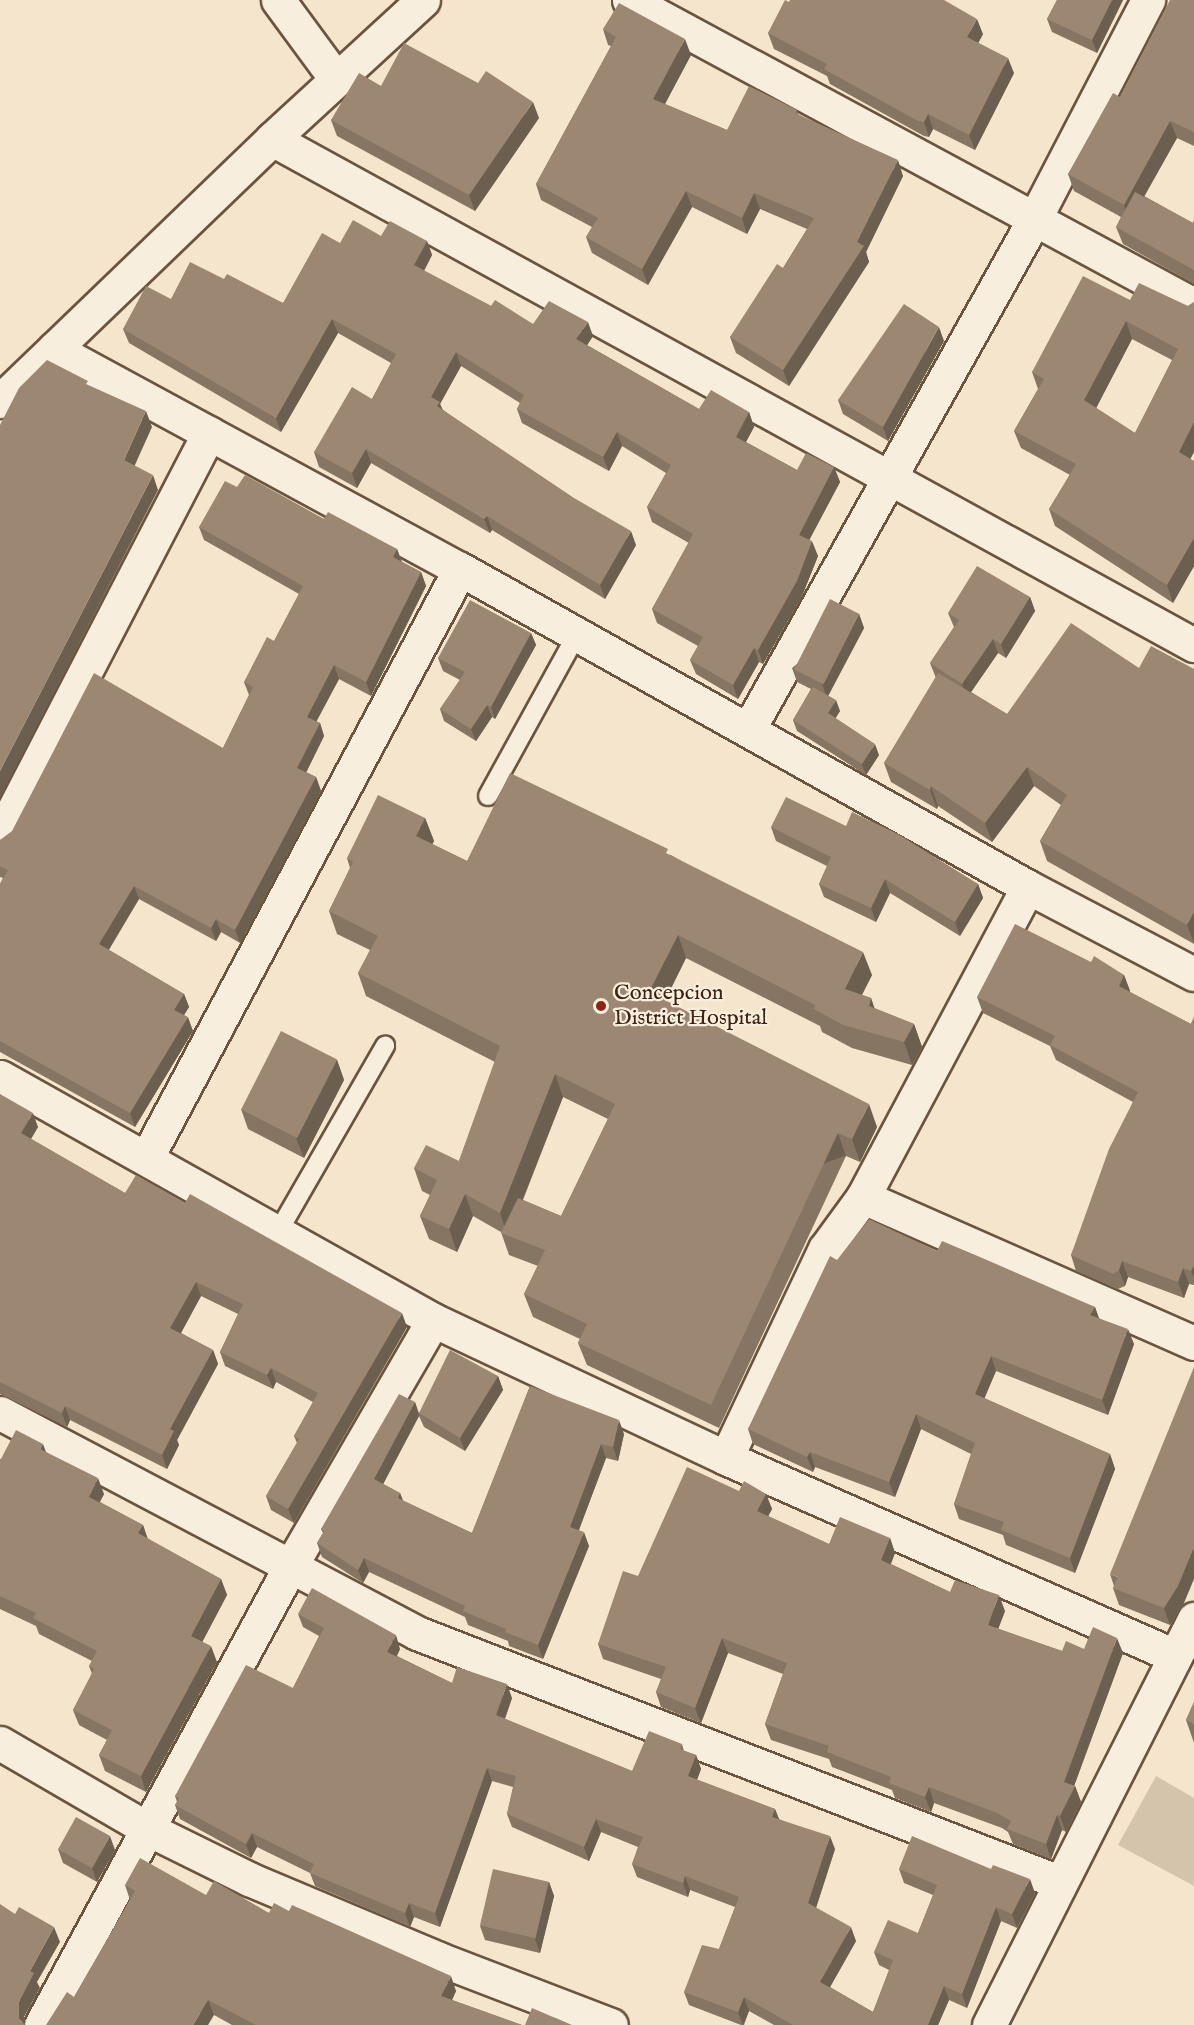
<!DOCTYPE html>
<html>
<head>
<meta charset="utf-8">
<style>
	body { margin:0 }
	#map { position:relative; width:1194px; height:2025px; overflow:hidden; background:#f4e5cc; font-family:"IM FELL English",serif }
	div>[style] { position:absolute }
	.green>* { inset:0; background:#d5c4ac }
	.roads { filter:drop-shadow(2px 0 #6b543f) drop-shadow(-2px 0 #6b543f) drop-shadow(0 2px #6b543f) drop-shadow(0 -2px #6b543f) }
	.lane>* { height:18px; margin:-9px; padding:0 9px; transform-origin:9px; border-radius:9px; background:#f8eede }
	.street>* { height:33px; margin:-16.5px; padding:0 16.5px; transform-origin:16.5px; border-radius:16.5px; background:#f8eede }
	.wall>* { inset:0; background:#867562 }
	.shaded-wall>* { inset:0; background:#6d5f50; transform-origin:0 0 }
	.building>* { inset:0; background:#9c8872; transform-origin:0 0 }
	.dots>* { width:16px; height:16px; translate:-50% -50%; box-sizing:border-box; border:3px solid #f8eede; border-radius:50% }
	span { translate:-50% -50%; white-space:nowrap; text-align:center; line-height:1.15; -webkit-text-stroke:4.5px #f8eede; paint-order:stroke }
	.poi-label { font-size:22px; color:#3d2310 }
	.left { translate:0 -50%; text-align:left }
</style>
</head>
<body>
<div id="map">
	<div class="green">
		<div style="clip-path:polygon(1156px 1776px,1194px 1798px,1194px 1886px,1118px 1845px)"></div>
	</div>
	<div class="roads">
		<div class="lane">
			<div style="left:488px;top:796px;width:185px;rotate:-61.2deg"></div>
			<div style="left:278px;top:1232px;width:215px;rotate:-60.1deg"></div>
		</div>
		<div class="street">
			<div style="left:278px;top:0;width:98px;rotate:53.7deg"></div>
			<div style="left:629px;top:0;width:642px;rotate:28.36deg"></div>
			<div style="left:272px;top:139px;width:1052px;rotate:28.76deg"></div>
			<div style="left:54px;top:349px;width:462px;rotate:28.5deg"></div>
			<div style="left:460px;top:569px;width:651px;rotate:29.24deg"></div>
			<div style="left:1028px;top:887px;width:187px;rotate:27.7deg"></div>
			<div style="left:0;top:401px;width:378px;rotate:-43.9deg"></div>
			<div style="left:272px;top:139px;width:205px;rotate:-42.6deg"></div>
			<div style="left:748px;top:730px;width:587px;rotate:-60.73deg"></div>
			<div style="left:1035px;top:218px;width:246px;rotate:-62.6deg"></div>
			<div style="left:0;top:836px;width:454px;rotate:-62.6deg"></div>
			<div style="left:0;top:1077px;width:497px;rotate:29.3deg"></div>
			<div style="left:433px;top:1320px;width:324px;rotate:25.2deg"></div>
			<div style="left:726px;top:1458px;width:491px;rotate:23.8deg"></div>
			<div style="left:147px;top:1157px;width:666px;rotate:-61.97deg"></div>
			<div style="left:863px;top:1197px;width:351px;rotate:-62deg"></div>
			<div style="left:0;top:1413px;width:471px;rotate:27.8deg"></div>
			<div style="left:417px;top:1633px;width:689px;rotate:21.2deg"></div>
			<div style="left:726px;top:1458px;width:231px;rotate:-64.7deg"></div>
			<div style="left:825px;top:1249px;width:64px;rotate:-53.8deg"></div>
			<div style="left:863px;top:1197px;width:362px;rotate:23.8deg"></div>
			<div style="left:0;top:1743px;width:171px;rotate:30.2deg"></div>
			<div style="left:148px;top:1829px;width:113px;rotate:26.3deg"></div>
			<div style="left:249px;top:1879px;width:206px;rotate:22.8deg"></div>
			<div style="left:439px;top:1959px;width:184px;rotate:21deg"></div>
			<div style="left:41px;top:2025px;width:521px;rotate:-61.47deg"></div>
			<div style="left:290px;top:1567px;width:285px;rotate:-59.9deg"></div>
			<div style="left:989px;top:2025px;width:455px;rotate:-63.2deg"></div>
		</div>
	</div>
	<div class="wall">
		<div style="clip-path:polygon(1057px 0,1123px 0,1097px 53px,1052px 32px,1047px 19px)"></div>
		<div style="clip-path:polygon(1194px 0,1194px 146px,1177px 138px,1144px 196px,1193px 223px,1194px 220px,1194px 284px,1123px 244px,1116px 227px,1121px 217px,1074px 191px,1068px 174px,1120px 97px)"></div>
		<div style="clip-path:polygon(789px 2px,983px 34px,978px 43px,1014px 73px,975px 150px,933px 129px,929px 137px,924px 136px,830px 84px,827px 76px,774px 49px,768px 33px)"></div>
		<div style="clip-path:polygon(603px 29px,691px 55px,665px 104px,727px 130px,797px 110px,798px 114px,903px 176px,866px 252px,869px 262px,789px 386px,736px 353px,730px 337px,783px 268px,807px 229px,760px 209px,747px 234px,692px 207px,648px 285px,592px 253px,586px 237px,592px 227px,541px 200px,536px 184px,611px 46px,608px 45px)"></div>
		<div style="clip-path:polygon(381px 86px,539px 118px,475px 211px,337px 136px,331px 120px)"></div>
		<div style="clip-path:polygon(381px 236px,427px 241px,432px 255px,424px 271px,491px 306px,533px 324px,593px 336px,587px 345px,699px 409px,749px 412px,754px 427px,746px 442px,797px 470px,834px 467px,840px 482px,809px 540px,818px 556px,802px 596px,763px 664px,759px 662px,738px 699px,696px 674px,690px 660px,698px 646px,657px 623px,652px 609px,689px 543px,652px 522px,647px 507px,666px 473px,622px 446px,609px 471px,522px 423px,517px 409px,520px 403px,461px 366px,440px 404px,443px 410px,636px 545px,605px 599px,492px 530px,490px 533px,371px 463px,357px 488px,319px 467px,314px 452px,372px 399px,391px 363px,338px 333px,281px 432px,129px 343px,123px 329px,171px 299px,224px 279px,283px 303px,340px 243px)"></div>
		<div style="clip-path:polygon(evenodd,1130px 300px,1188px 306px,1194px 302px,1194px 452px,1190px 459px,1194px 461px,1194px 566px,1173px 603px,1055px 526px,1049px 509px,1070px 475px,1021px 448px,1014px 431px,1038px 389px,1032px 372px,1130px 300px,1132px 339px,1172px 360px,1135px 433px,1096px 408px,1132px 339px)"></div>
		<div style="clip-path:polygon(944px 341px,888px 441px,843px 414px,838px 400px)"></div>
		<div style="clip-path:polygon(237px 487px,324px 519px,397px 549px,402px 562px,421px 572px,426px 586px,371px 696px,339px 679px,316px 721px,320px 723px,324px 736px,306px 772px,316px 777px,321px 791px,240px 943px,221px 932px,216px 941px,139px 899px,109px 950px,184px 994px,189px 1007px,184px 1015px,193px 1031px,135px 1127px,0 1052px,0 884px,3px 878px,0 877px,0 840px,223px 748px,249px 695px,244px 682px,274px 641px,299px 594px,204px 540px,199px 527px)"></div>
		<div style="clip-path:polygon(1030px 597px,1035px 611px,1006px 658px,998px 653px,971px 692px,1007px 714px,1139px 668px,1194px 669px,1194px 944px,1047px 861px,1040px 841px,1061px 805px,1034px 786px,992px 842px,938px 806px,937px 809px,891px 782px,884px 763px,936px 678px,930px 663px,954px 627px,948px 613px)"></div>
		<div style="clip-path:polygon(859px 614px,864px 628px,828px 696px,840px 711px,835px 718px,879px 755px,866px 775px,797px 731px,793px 720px,811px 689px,797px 682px,792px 668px)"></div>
		<div style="clip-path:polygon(531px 633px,536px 645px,495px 719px,492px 717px,476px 741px,444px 721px,440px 709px,460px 680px,443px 671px,438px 658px)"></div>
		<div style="clip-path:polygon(evenodd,425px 818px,434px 841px,432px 844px,467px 861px,671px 855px,872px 975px,862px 995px,871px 998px,874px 1008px,914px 1024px,922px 1047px,912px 1065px,852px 1048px,822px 1032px,820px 1026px,686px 958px,665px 1000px,877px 1127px,860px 1162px,846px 1156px,719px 1428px,587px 1365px,578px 1343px,580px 1339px,533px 1317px,524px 1294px,538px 1266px,509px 1255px,501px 1232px,473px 1216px,457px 1252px,429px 1239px,420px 1216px,430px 1195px,422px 1191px,414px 1168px,459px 1161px,495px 1062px,366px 996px,358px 973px,370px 950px,337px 934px,329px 911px,350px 868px,347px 858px,425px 818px,563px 1097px,608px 1119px,561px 1216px,523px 1200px,563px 1097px)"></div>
		<div style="clip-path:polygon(846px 826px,978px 884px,983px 898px,960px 936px,890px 893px,876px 922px,824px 897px,819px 884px,827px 866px,776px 841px,771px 827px)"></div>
		<div style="clip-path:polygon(1091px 962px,1124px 975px,1130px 991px,1129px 992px,1191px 1024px,1194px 1017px,1194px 1285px,1189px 1284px,1184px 1298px,1128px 1277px,1125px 1286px,1118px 1289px,1076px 1271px,1071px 1255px,1133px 1102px,1056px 1060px,1050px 1046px,983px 1013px,977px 997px)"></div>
		<div style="clip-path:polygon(337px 1060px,344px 1080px,304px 1158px,248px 1129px,241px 1109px)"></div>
		<div style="clip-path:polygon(0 1094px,38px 1127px,31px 1139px,125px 1193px,407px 1327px,294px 1523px,271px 1510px,266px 1496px,297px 1443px,294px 1436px,313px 1402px,276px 1382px,273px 1389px,225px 1366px,220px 1352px,238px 1314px,201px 1296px,181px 1333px,213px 1350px,218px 1364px,177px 1440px,179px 1445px,167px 1469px,70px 1420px,67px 1427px,0 1394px)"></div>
		<div style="clip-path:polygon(937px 1251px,1095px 1307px,1099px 1318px,1134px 1344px,1108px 1415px,996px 1371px,984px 1398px,1110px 1454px,1115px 1469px,1075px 1573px,1006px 1545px,1003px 1535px,959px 1519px,954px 1504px,971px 1454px,921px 1429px,895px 1497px,815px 1467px,813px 1472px,753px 1444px,748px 1429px,837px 1260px)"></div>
		<div style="clip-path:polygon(498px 1376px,503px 1390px,465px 1451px,424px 1427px,419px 1416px,383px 1484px,400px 1493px,403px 1501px,472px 1533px,530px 1386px,624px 1434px,618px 1461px,606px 1458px,579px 1530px,589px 1546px,543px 1659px,509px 1646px,508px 1641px,468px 1625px,465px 1617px,369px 1572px,363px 1583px,322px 1557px,317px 1543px,323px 1533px,321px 1529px,415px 1402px,419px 1413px)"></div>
		<div style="clip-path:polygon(46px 1452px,104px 1494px,100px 1502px,143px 1525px,148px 1539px,221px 1579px,227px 1595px,202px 1642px,217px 1662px,146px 1792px,105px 1771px,99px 1755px,107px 1740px,79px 1725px,73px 1710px,92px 1674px,89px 1666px,92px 1661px,39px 1634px,36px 1626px,0 1609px,0 1459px)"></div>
		<div style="clip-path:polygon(739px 1491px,766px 1494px,772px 1509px,768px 1516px,829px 1544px,890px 1538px,895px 1553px,891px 1564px,950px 1592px,1005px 1611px,998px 1629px,1062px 1651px,1084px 1649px,1123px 1653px,1074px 1786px,1075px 1786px,1081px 1802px,1066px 1832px,1062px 1830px,1051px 1859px,1013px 1844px,1008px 1832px,1002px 1828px,934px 1803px,931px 1812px,895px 1798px,892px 1790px,832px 1767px,829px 1759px,771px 1740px,765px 1724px,783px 1674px,728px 1653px,701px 1723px,661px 1707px,656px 1692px,661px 1679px,603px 1659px,598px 1644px,638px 1576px)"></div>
		<div style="clip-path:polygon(1110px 1574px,1184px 1603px,1170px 1625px,1119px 1605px,1113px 1588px,1114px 1586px)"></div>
		<div style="clip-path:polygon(298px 1614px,400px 1649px,397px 1656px,452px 1683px,512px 1698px,505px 1719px,632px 1771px,682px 1744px,684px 1751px,696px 1755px,701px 1769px,697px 1780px,775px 1809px,779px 1819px,835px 1849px,816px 1908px,856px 1941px,830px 1987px,873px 2012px,889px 1970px,879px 1965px,874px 1952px,918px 1933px,933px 1895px,904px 1883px,899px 1869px,1035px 1893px,1017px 1928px,1001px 1921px,967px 2008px,949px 2000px,938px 2025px,774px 2025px,749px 2011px,744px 2025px,741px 2025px,689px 2005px,684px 1992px,719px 1949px,735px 1907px,690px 1890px,688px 1897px,637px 1877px,632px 1864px,638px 1847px,601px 1832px,589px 1861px,512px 1827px,507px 1814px,513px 1787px,492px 1781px,440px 1927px,414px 1917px,410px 1927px,315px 1886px,310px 1873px,257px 1847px,251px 1858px,180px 1819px,175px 1805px,177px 1802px,175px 1796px,293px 1688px,319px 1636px,303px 1627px)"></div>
		<div style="clip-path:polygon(1194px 1702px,1194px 1743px,1186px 1720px)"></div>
		<div style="clip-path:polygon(58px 1849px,115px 1850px,97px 1882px,63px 1863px)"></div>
		<div style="clip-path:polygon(549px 1882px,554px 1896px,540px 1953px,485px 1940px,480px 1926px)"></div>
		<div style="clip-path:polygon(125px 1885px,206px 1895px,269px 1913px,289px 1911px,456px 1991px,452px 2000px,522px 2025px,232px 2025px,214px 2015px,74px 1997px,130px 1900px)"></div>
	</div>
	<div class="shaded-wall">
		<div style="clip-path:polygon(1112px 0,1123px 0,1097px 53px,1092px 40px)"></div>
		<div style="clip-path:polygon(977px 19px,983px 34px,973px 53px,967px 37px)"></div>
		<div style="clip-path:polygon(685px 39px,691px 55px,659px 115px,653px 99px)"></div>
		<div style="clip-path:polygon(1008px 58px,1014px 73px,975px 150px,969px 135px)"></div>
		<div style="clip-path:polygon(533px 102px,539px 118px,475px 211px,469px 195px)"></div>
		<div style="clip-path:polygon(928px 114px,933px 129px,929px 137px,924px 122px)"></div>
		<div style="clip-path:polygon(1170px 121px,1177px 138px,1130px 222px,1124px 205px)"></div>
		<div style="clip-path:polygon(898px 160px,903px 176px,866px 252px,869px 262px,789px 386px,783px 370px,857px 242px)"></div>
		<div style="clip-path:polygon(686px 191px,692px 207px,648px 285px,642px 269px)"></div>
		<div style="clip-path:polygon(754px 193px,760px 209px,747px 234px,742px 218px)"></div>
		<div style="clip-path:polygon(427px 241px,432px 255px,419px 280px,414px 265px)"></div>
		<div style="clip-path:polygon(332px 319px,338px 333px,281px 432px,276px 418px)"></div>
		<div style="clip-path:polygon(1126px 321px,1132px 339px,1091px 418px,1084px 400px)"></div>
		<div style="clip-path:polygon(588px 322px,593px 336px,582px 353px,576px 339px)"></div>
		<div style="clip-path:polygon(939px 327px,944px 341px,888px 441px,883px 427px)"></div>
		<div style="clip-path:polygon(456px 352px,461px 366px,440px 404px,445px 416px,442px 421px,431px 397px)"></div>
		<div style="clip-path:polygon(146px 411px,152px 427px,130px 476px,124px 460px)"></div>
		<div style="clip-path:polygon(749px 412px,754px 427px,741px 451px,736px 437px)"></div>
		<div style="clip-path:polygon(1194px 422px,1194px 452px,1185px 469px,1179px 452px)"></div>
		<div style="clip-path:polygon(617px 432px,622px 446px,609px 471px,603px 457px)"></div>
		<div style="clip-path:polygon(366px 449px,371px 463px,357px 488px,352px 473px)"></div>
		<div style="clip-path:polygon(834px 467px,840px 482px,804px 550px,799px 535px)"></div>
		<div style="clip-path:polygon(153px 475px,158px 490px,0 798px,0 771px)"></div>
		<div style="clip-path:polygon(487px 516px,492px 530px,490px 533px,484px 519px)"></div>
		<div style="clip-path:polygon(631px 531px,636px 545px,605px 599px,600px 585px)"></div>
		<div style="clip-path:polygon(1194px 538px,1194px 566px,1173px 603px,1167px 585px)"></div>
		<div style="clip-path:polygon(812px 541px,818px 556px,802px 596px,763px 664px,758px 650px)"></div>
		<div style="clip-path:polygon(397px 549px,402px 563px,393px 557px)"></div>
		<div style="clip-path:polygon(421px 572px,426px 586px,371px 696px,366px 682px)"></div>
		<div style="clip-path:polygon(1030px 597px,1035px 611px,1006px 658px,1001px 644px)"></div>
		<div style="clip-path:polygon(859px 614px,864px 628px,827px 698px,822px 684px)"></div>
		<div style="clip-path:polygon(531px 633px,536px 645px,495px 719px,491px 707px)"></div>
		<div style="clip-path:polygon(993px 639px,998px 653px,967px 698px,962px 684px)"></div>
		<div style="clip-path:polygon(754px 648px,759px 662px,738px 699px,733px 685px)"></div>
		<div style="clip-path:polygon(334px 665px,339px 679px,312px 730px,307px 717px)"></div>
		<div style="clip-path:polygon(836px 700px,840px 711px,832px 724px,828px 713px)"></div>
		<div style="clip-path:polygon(487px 705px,492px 717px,476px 741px,471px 729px)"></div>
		<div style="clip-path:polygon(320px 723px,324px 736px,302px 781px,297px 768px)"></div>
		<div style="clip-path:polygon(875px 744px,879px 755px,866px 775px,862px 764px)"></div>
		<div style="clip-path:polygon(1027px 767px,1034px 786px,992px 842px,985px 823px)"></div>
		<div style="clip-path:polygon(316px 777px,321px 791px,240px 943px,235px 930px)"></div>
		<div style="clip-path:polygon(931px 786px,938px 806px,937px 809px,930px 790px)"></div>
		<div style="clip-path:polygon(425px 818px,434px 841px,425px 859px,416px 836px)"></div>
		<div style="clip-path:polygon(885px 879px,890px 893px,876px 922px,871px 908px)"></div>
		<div style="clip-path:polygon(978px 884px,983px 898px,960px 936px,955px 922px)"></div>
		<div style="clip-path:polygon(134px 886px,139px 899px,104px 957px,99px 944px)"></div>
		<div style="clip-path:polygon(1194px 912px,1194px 943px,1187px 925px)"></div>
		<div style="clip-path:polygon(216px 919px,221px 932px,216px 941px,211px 928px)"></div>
		<div style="clip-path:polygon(678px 935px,686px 958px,658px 1015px,649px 992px)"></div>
		<div style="clip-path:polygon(863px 952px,872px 975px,853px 1012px,845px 989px)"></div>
		<div style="clip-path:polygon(1124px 975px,1130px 991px,1124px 1002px,1119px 986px)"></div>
		<div style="clip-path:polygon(184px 994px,189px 1007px,179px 1023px,174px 1010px)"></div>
		<div style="clip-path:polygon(871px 998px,879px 1021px,869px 1006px)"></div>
		<div style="clip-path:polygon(188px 1017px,193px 1031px,135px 1127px,130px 1113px)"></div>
		<div style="clip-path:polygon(914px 1024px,922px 1047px,912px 1065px,904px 1042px)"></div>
		<div style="clip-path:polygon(337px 1060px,344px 1080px,304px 1158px,296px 1138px)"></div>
		<div style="clip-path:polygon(555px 1074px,563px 1097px,508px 1236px,500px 1213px)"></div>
		<div style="clip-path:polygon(869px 1104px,877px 1127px,860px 1162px,852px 1139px)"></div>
		<div style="clip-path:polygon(33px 1113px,38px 1127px,26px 1147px,21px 1133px)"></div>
		<div style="left:838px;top:1133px;width:24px;height:300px;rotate:71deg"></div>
		<div style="clip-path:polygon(465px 1194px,473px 1216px,457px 1252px,449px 1229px)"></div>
		<div style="clip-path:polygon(1122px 1261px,1128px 1277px,1125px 1286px,1119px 1270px)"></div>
		<div style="clip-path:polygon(1194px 1265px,1194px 1278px,1191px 1271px)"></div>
		<div style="clip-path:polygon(1183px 1268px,1189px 1284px,1184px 1298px,1178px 1282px)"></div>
		<div style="clip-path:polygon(196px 1282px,201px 1296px,176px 1342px,170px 1328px)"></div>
		<div style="clip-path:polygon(1095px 1307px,1100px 1322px,1090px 1315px)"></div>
		<div style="clip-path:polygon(402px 1313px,407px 1327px,294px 1523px,288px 1509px)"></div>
		<div style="clip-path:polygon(1128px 1329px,1134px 1344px,1108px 1415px,1102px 1400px)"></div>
		<div style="clip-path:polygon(213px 1350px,218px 1364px,177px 1440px,179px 1445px,167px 1469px,162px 1455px,170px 1429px)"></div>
		<div style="clip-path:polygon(991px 1356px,996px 1371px,980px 1409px,975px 1394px)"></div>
		<div style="clip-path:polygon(271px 1368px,276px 1382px,273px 1389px,267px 1375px)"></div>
		<div style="clip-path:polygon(498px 1376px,503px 1390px,465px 1451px,460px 1438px)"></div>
		<div style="clip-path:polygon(415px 1402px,419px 1416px,379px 1492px,374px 1479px)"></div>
		<div style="clip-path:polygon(65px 1406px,70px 1420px,67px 1427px,62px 1413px)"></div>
		<div style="clip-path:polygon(916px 1414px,921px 1429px,895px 1497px,889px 1482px)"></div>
		<div style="clip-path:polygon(619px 1420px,624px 1434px,618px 1461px,613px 1447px)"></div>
		<div style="clip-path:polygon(43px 1444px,49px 1460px,40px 1449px)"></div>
		<div style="clip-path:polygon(601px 1444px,606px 1458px,575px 1540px,570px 1527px)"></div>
		<div style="clip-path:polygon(810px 1452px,815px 1467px,813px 1472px,807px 1457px)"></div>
		<div style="clip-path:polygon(1110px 1454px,1115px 1469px,1075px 1573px,1070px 1558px)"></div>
		<div style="clip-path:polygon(98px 1478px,104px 1494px,94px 1512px,89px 1497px)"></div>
		<div style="clip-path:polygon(400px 1493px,405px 1506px,398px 1498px)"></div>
		<div style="clip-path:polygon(766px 1494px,772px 1509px,763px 1526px,757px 1511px)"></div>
		<div style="clip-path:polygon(143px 1525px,148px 1541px,138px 1533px)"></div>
		<div style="clip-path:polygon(584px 1532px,589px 1546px,543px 1659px,538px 1645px)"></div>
		<div style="clip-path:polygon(890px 1538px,895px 1553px,886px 1575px,881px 1560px)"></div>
		<div style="clip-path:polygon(1194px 1547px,1194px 1579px,1184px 1603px,1170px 1625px,1164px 1608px)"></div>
		<div style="clip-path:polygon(364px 1558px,369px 1572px,363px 1583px,358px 1570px)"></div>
		<div style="clip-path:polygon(221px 1579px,227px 1595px,197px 1652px,191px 1636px)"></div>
		<div style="clip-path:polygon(999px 1595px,1005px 1611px,994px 1640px,988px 1625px)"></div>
		<div style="clip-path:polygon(396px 1635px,400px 1649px,392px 1665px,387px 1652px)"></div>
		<div style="clip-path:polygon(722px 1638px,728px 1653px,701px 1723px,695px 1708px)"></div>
		<div style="clip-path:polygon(1117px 1638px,1123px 1653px,1070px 1797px,1075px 1786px,1081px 1802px,1066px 1832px,1060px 1816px,1064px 1782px)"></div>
		<div style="clip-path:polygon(211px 1646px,217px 1662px,146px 1792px,141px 1776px)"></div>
		<div style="clip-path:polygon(507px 1684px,512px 1698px,501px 1729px,496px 1715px)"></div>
		<div style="clip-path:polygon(696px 1755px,701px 1769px,693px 1790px,688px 1776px)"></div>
		<div style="clip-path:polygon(487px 1768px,492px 1781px,440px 1927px,435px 1913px)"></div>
		<div style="clip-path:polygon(929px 1787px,934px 1803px,931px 1812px,925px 1797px)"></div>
		<div style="clip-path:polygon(775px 1809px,780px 1822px,772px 1817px)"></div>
		<div style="clip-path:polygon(1057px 1815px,1062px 1830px,1051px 1859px,1046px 1844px)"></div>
		<div style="clip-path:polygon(596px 1819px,601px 1832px,589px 1861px,584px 1847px)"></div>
		<div style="clip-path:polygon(252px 1833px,257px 1847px,251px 1858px,246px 1844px)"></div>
		<div style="clip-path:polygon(110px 1836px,115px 1850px,97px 1882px,92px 1868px)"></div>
		<div style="clip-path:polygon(830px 1836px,835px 1849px,813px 1917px,808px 1903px)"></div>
		<div style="clip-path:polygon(685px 1876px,690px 1890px,688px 1897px,683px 1883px)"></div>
		<div style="clip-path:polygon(1030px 1879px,1035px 1893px,1017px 1928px,1012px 1914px)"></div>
		<div style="clip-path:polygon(549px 1882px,554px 1896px,540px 1953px,535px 1939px)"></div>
		<div style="clip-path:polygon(409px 1903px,414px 1917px,410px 1927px,405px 1913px)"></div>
		<div style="clip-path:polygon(996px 1907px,1001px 1921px,967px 2008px,962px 1994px)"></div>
		<div style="clip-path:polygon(54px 1927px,60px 1942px,37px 1982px,40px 1988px,24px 2017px,25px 2025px,19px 2019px,19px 2002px,30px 1971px)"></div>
		<div style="clip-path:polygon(851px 1927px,856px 1941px,825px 1996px,820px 1982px)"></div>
		<div style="clip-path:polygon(451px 1976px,456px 1991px,447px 2011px,441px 1996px)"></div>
		<div style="clip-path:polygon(944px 1986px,949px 2000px,938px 2025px,928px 2025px)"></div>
		<div style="clip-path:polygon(744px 1997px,749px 2011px,743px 2025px,738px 2012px)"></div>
		<div style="clip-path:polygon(208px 2000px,214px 2015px,208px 2025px,193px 2025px)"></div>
	</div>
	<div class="building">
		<div style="clip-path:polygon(785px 0,789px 2px,790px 0,944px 0,977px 19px,967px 37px,1008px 58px,969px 135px,928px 114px,924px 122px,918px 121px,824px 69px,827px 64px,768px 33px)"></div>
		<div style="clip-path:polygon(1057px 0,1112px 0,1092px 40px,1047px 19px)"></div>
		<div style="clip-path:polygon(1170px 0,1194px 0,1194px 132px,1170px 121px,1124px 205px,1068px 174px,1113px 93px,1120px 97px)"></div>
		<div style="clip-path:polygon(619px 3px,685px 39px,653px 99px,727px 130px,749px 86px,797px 110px,795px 113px,898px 160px,857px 242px,864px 246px,783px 370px,730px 337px,777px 264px,783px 268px,814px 218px,754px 193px,742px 218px,686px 191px,642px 269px,586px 237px,598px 218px,536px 184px,616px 37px,603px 29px)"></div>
		<div style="clip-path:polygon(404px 43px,478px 83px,486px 71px,533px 102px,469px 195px,331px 120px,359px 73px,381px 86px)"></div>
		<div style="clip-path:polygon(1135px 192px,1193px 223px,1194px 220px,1194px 270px,1116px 227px)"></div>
		<div style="clip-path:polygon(353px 220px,381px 236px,390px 221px,427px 241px,414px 265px,491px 306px,495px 300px,533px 324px,549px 301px,588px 322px,576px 339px,699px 409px,711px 390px,749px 412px,736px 437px,797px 470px,806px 453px,834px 467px,799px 535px,812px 541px,797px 581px,758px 650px,754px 648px,733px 685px,690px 660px,703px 637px,652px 609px,693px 534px,647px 507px,671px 465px,617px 432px,603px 457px,517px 409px,524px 395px,456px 352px,431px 397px,440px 402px,437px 406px,574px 498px,631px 531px,600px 585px,487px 516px,484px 519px,366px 449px,352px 473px,314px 452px,352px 387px,372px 399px,396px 354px,332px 319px,276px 418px,123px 329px,146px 286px,171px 299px,190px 262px,224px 279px,227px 274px,283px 303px,322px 233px,340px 243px)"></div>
		<div style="clip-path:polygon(evenodd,1083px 276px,1130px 300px,1139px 283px,1188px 306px,1194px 302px,1194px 422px,1179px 452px,1194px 461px,1194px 538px,1167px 585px,1049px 509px,1076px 464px,1014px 431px,1044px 379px,1032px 372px,1083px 276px,1126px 321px,1178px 349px,1135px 433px,1084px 400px,1126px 321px)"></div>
		<div style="clip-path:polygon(904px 304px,939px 327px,883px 427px,838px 400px)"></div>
		<div style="clip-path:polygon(47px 360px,88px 381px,86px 384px,146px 411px,124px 460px,153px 475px,0 771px,0 425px,19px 388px)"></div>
		<div style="clip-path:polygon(245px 475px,324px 519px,328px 512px,397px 549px,393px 557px,421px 572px,366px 682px,334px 665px,307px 717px,320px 723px,297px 768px,316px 777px,235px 930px,216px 919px,211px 928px,134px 886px,99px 944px,184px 994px,174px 1010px,188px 1017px,130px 1113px,0 1041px,0 884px,8px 870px,0 866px,0 840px,12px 831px,94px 673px,223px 748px,253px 687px,244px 682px,267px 637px,274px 641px,303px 586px,199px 527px,225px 481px,237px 487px)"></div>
		<div style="clip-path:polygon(977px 566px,1030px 597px,1001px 644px,993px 639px,962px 684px,930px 663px,959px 620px,948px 613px)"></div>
		<div style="left:830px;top:599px;width:33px;height:79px;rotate:27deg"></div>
		<div style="clip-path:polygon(470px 600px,531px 633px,491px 707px,487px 705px,471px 729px,440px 709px,465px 672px,438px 658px)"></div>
		<div style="clip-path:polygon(1071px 623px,1139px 668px,1151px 646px,1194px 669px,1194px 912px,1187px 925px,1040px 841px,1067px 795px,1027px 767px,985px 823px,931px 786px,930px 790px,884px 763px,938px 673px,1007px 714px)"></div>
		<div style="clip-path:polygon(813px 687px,836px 700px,828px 713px,875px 744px,862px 764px,793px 720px)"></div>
		<div style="clip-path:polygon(510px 773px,668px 849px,666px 853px,863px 952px,845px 989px,871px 998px,869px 1006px,914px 1024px,904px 1042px,843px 1025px,814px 1009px,815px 1005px,678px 935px,649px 992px,869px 1104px,852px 1139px,838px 1133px,711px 1405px,578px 1343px,587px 1324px,524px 1294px,545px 1250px,501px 1233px,518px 1198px,561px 1216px,615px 1104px,555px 1074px,500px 1213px,465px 1194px,449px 1229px,420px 1216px,437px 1180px,414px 1168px,426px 1145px,459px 1161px,500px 1046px,358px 973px,378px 936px,329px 911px,353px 862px,347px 858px,378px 795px,425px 818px,416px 836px,467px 861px)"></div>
		<div style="clip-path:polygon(786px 797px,846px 826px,852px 812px,898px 834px,978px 884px,955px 922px,885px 879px,871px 908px,819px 884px,831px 857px,771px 827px)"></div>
		<div style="clip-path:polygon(1015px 924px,1091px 962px,1094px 956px,1124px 975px,1119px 986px,1191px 1024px,1194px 1017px,1194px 1265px,1191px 1271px,1183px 1268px,1178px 1282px,1122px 1261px,1119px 1270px,1113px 1274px,1071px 1255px,1109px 1149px,1138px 1092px,1050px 1045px,1055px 1036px,977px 997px)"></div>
		<div style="left:281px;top:1031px;width:63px;height:88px;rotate:27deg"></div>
		<div style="clip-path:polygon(0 1094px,33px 1113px,21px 1133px,125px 1193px,136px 1175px,185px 1203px,190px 1194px,402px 1313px,288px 1509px,266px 1496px,299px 1439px,294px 1436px,318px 1393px,271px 1368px,267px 1375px,220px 1352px,243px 1304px,196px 1282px,170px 1328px,213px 1350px,170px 1429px,174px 1431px,162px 1455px,65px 1406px,62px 1413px,0 1382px)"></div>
		<div style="clip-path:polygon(869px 1219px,937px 1251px,942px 1241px,980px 1257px,1095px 1307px,1090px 1315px,1128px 1329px,1102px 1400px,991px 1356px,975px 1394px,1110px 1454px,1070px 1558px,1001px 1530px,1004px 1522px,954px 1504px,975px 1443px,916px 1414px,889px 1482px,810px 1452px,807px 1457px,748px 1429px,830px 1256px,837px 1260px)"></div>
		<div style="clip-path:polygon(450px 1350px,498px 1376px,460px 1438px,419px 1413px)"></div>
		<div style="clip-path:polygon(1194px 1367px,1194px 1547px,1178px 1586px,1164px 1608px,1113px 1588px,1118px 1577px,1110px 1574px)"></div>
		<div style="clip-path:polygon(530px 1386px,619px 1420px,613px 1447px,601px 1444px,570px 1527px,584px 1532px,538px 1645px,505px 1632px,506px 1629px,463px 1611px,465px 1606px,364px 1558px,358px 1570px,317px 1543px,324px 1531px,321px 1529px,399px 1394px,415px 1402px,374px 1479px,400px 1493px,398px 1498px,472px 1533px)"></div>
		<div style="clip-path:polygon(16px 1430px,43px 1444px,40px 1449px,98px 1478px,89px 1497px,143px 1525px,138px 1533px,221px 1579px,191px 1636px,211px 1646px,141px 1776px,99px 1755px,112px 1730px,73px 1710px,94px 1669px,89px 1666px,97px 1651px,33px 1618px,36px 1613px,0 1596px,0 1459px,1px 1459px)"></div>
		<div style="clip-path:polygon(687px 1467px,739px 1491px,744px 1481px,766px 1494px,757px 1511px,829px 1544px,840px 1517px,890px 1538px,881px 1560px,950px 1592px,955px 1580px,999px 1595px,988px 1625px,1062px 1651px,1066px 1641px,1084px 1649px,1093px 1627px,1117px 1638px,1064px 1782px,1075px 1786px,1060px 1816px,1057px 1815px,1046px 1844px,1007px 1829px,1011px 1821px,997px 1813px,929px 1787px,925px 1797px,889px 1783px,891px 1777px,827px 1752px,829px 1746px,765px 1724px,787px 1663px,722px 1638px,695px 1708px,656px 1692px,666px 1667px,598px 1644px,623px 1571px,638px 1576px)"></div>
		<div style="clip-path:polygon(312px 1588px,396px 1635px,387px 1652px,452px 1683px,457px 1667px,507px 1684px,496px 1715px,632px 1771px,649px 1731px,682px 1744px,680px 1749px,696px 1755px,688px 1776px,775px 1809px,772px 1817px,830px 1836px,808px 1903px,851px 1927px,820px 1982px,873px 2012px,893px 1960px,874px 1952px,888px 1920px,918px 1933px,937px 1885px,899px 1869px,912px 1836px,991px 1869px,993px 1865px,1030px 1879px,1012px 1914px,996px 1907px,962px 1994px,944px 1986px,928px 2025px,793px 2025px,744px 1997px,738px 2012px,684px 1992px,702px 1945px,719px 1949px,739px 1897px,685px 1876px,683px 1883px,632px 1864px,643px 1837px,596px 1819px,584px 1847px,507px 1814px,516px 1776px,487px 1768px,435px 1913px,409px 1903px,405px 1913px,310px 1873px,314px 1864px,252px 1833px,246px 1844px,175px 1805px,179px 1798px,175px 1796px,246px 1665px,293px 1688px,324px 1628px,298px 1614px)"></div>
		<div style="clip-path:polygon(1194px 1702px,1194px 1724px,1186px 1720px)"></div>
		<div style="left:76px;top:1817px;width:39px;height:37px;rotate:29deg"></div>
		<div style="clip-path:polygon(140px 1858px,206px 1895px,214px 1881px,269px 1913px,274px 1903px,289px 1911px,292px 1905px,451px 1976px,441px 1996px,522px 2025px,256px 2025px,208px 2000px,193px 2025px,46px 2025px,67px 1992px,74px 1997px,135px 1891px,125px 1885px)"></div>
		<div style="left:493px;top:1869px;width:57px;height:58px;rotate:13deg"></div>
		<div style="clip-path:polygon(0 1904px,15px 1914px,19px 1907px,54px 1927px,30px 1971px,34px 1973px,19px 2002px,19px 2019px,25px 2025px,0 2025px)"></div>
		<div style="clip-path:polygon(532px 2008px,572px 2025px,525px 2025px)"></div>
	</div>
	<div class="dots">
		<div style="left:601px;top:1006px;background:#8f2418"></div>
	</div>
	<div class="poi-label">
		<span class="left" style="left:614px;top:1006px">Concepcion<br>District Hospital</span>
	</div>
</div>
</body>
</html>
